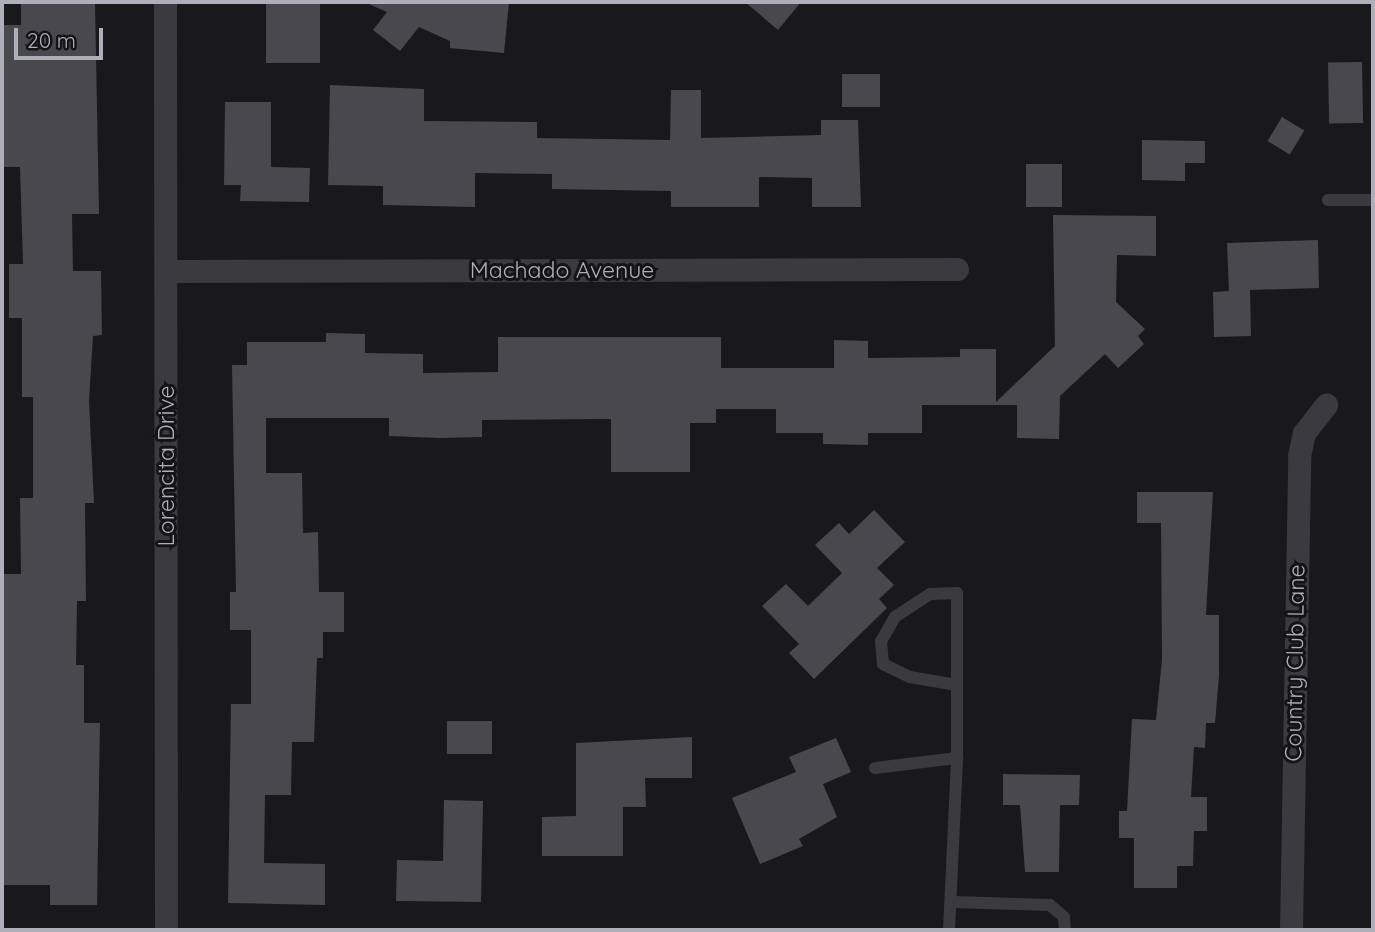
<!DOCTYPE html>
<html>
<head>
<meta charset="utf-8">
<style>
	body { margin:0 }
	#map { position:relative; width:1375px; height:932px; overflow:hidden; background:#19191b; font-family:Quicksand,sans-serif }
	div>[style] { position:absolute }
	.building>* { inset:0; background:#49494d; transform-origin:0 0 }
	.service>* { height:12px; margin:-6px; padding:0 6px; transform-origin:6px; border-radius:6px; background:#3b3b3f }
	.minor>* { height:23px; margin:-11.5px; padding:0 11.5px; transform-origin:11.5px; border-radius:11.5px; background:#3b3b3f }
	span { translate:-50% -50%; white-space:nowrap; text-align:center; line-height:1.15; -webkit-text-stroke:6px #141416; paint-order:stroke }
	.street-label { font-size:23px; color:#adafb9 }
	.frame { position:absolute; inset:0; border:4px solid #adafb9; pointer-events:none }
	.scale { position:absolute; left:14px; top:28px; width:89px; height:32px; box-sizing:border-box; border:4px solid #adafb9; border-top:0; padding-left:9px; font-size:21px; line-height:24px; white-space:nowrap; color:#adafb9; -webkit-text-stroke:5px #141416; paint-order:stroke }
</style>
</head>
<body>
<div id="map">
	<div class="building">
		<div style="clip-path:polygon(21px 2px,95px 2px,99px 214px,72px 214px,73px 271px,101px 271px,102px 335px,93px 336px,89px 401px,94px 503px,85px 503px,86px 601px,77px 601px,76px 665px,84px 665px,84px 723px,100px 723px,97px 905px,50px 905px,50px 885px,2px 885px,2px 574px,21px 574px,20px 498px,33px 498px,33px 397px,22px 397px,22px 318px,9px 318px,9px 264px,23px 264px,20px 167px,2px 167px,2px 25px,21px 25px)"></div>
		<div style="left:266px;top:2px;width:54px;height:61px"></div>
		<div style="clip-path:polygon(364px 2px,509px 2px,504px 53px,450px 48px,450px 41px,419px 27px,400px 51px,373px 30px,387px 12px)"></div>
		<div style="clip-path:polygon(745px 2px,801px 2px,778px 30px)"></div>
		<div style="left:1362px;top:62px;width:61px;height:34px;rotate:89deg"></div>
		<div style="left:842px;top:74px;width:38px;height:33px"></div>
		<div style="clip-path:polygon(330px 85px,424px 89px,424px 121px,537px 122px,537px 138px,670px 140px,671px 90px,701px 90px,701px 138px,821px 135px,821px 120px,858px 120px,861px 207px,812px 207px,812px 178px,759px 177px,759px 207px,671px 207px,671px 191px,552px 189px,552px 174px,475px 173px,475px 207px,383px 205px,383px 186px,328px 185px)"></div>
		<div style="clip-path:polygon(225px 102px,271px 102px,271px 167px,310px 168px,309px 202px,240px 201px,241px 185px,224px 185px)"></div>
		<div style="left:1282px;top:117px;width:26px;height:28px;rotate:31deg"></div>
		<div style="clip-path:polygon(1142px 140px,1205px 141px,1205px 163px,1185px 163px,1185px 181px,1142px 180px)"></div>
		<div style="left:1026px;top:164px;width:36px;height:43px"></div>
		<div style="clip-path:polygon(1053px 215px,1156px 216px,1156px 256px,1117px 255px,1116px 302px,1145px 329px,1138px 336px,1144px 344px,1118px 368px,1105px 354px,1060px 396px,1059px 439px,1017px 438px,1017px 405px,922px 405px,922px 433px,868px 433px,868px 445px,823px 444px,823px 433px,776px 433px,776px 409px,716px 409px,716px 423px,690px 423px,690px 472px,611px 472px,611px 419px,482px 420px,482px 437px,440px 438px,389px 436px,389px 418px,266px 418px,266px 473px,302px 473px,303px 533px,318px 532px,319px 592px,344px 592px,344px 632px,323px 632px,323px 658px,317px 658px,314px 742px,292px 742px,291px 795px,265px 795px,264px 863px,325px 864px,325px 905px,228px 903px,231px 704px,251px 704px,251px 630px,230px 630px,230px 592px,236px 592px,232px 365px,247px 365px,247px 342px,326px 342px,326px 333px,365px 334px,365px 353px,423px 354px,423px 373px,498px 372px,498px 337px,721px 337px,721px 368px,834px 368px,834px 340px,868px 341px,868px 358px,960px 357px,960px 349px,996px 349px,996px 402px,1055px 346px)"></div>
		<div style="clip-path:polygon(1318px 240px,1319px 288px,1250px 290px,1251px 336px,1214px 337px,1213px 292px,1229px 291px,1227px 243px)"></div>
		<div style="clip-path:polygon(1137px 492px,1213px 492px,1206px 615px,1219px 615px,1219px 676px,1215px 723px,1206px 723px,1205px 748px,1194px 747px,1191px 797px,1207px 797px,1207px 831px,1194px 831px,1193px 866px,1177px 866px,1177px 888px,1134px 888px,1134px 838px,1119px 838px,1119px 811px,1127px 811px,1132px 719px,1156px 720px,1162px 659px,1161px 523px,1137px 523px)"></div>
		<div style="clip-path:polygon(874px 510px,905px 542px,877px 568px,894px 585px,879px 599px,887px 608px,814px 679px,789px 653px,799px 644px,762px 606px,786px 584px,808px 606px,842px 573px,815px 545px,839px 523px,849px 534px)"></div>
		<div style="left:447px;top:721px;width:45px;height:33px"></div>
		<div style="clip-path:polygon(692px 737px,692px 778px,645px 778px,646px 807px,623px 807px,623px 856px,542px 856px,542px 817px,576px 816px,576px 743px)"></div>
		<div style="clip-path:polygon(836px 738px,851px 772px,823px 784px,837px 817px,799px 839px,803px 846px,760px 864px,732px 798px,796px 772px,789px 757px)"></div>
		<div style="clip-path:polygon(1003px 774px,1080px 775px,1079px 805px,1060px 805px,1059px 872px,1025px 872px,1020px 805px,1003px 805px)"></div>
		<div style="clip-path:polygon(444px 800px,483px 801px,481px 902px,396px 901px,397px 860px,443px 861px)"></div>
	</div>
	<div class="service">
		<div style="left:1328px;top:200px;width:45px"></div>
		<div style="left:875px;top:768px;width:83px;rotate:-7deg"></div>
		<div style="left:953px;top:902px;width:97px;rotate:1.8deg"></div>
		<div style="left:1050px;top:905px;width:18px;rotate:41deg"></div>
		<div style="left:1064px;top:917px;width:13px;rotate:86deg"></div>
		<div style="left:949px;top:930px;width:172px;rotate:-87.3deg"></div>
		<div style="left:957px;top:758px;width:165px;rotate:-90deg"></div>
		<div style="left:957px;top:593px;width:27px;rotate:178deg"></div>
		<div style="left:930px;top:594px;width:42px;rotate:146.7deg"></div>
		<div style="left:895px;top:617px;width:28px;rotate:120deg"></div>
		<div style="left:881px;top:641px;width:23px;rotate:85deg"></div>
		<div style="left:883px;top:664px;width:30px;rotate:26deg"></div>
		<div style="left:910px;top:677px;width:48px;rotate:9.7deg"></div>
	</div>
	<div class="minor">
		<div style="left:165px;top:2px;width:928px;rotate:89.94deg"></div>
		<div style="left:166px;top:271px;width:791px;rotate:-0.14deg"></div>
		<div style="left:1291px;top:930px;width:474px;rotate:-89deg"></div>
		<div style="left:1299px;top:456px;width:24px;rotate:-78deg"></div>
		<div style="left:1304px;top:433px;width:36px;rotate:-52deg"></div>
	</div>
	<div class="street-label">
		<span style="left:562px;top:270px">Machado Avenue</span>
		<span style="left:166px;top:466px;rotate:-90deg">Lorencita Drive</span>
		<span style="left:1295px;top:663px;rotate:-89deg">Country Club Lane</span>
	</div>
	<div class="frame"></div>
	<div class="scale">20 m</div>
</div>
</body>
</html>
